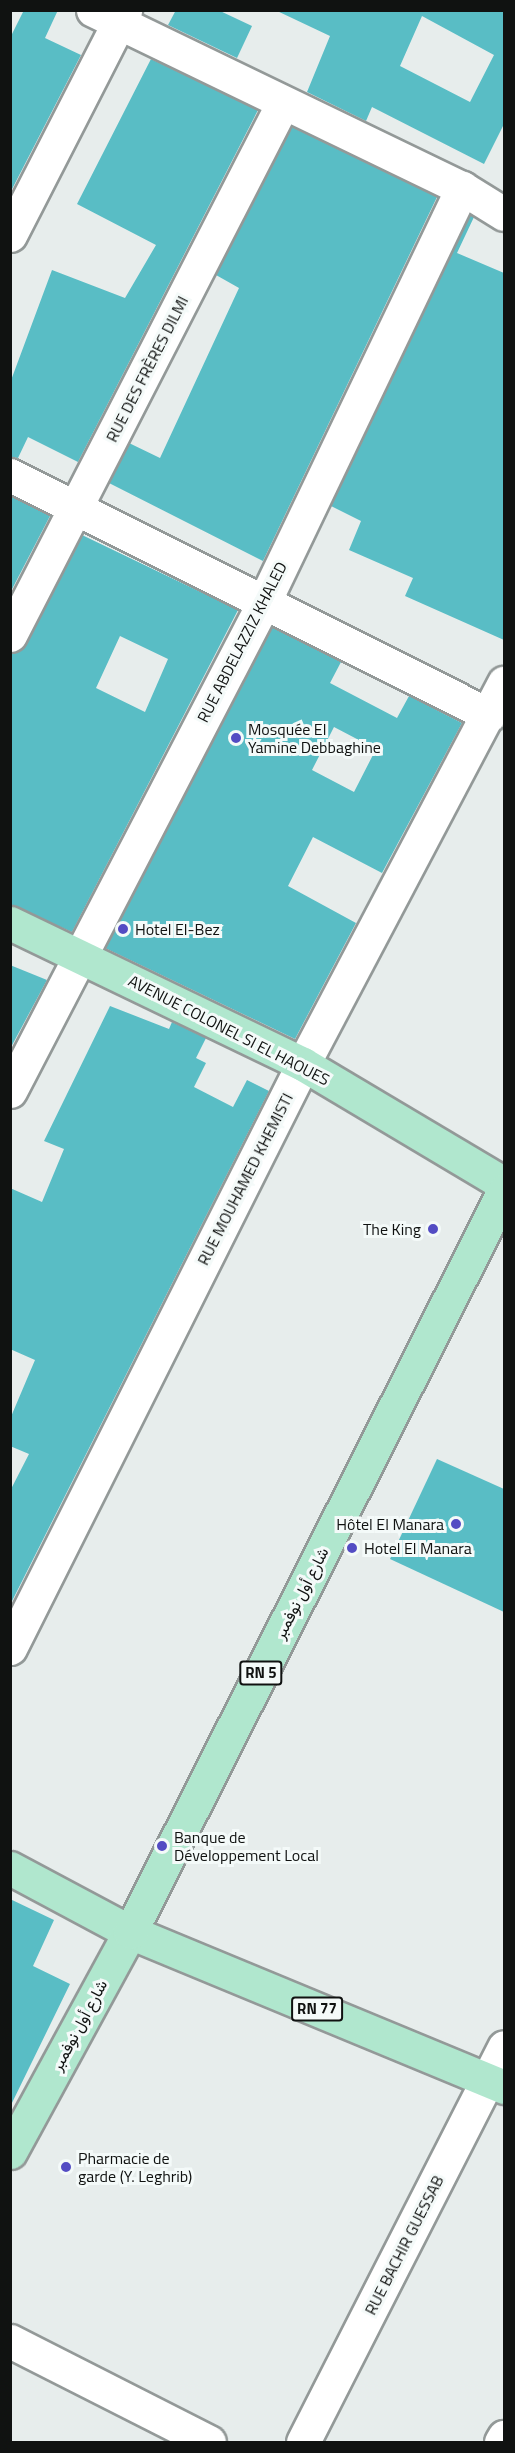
<!DOCTYPE html>
<html>
<head>
<meta charset="utf-8">
<style>
	body { margin:0 }
	#map { position:relative; width:515px; height:2453px; overflow:hidden; background:#e7edec; font-family:"Titillium Web",Vazirmatn,sans-serif }
	div>[style] { position:absolute }
	.building>* { inset:0; background:#59bdc5 }
	.roads { filter:drop-shadow(2px 0 #939998) drop-shadow(-2px 0 #939998) drop-shadow(0 2px #939998) drop-shadow(0 -2px #939998) }
	.minor>* { height:33px; margin:-16.5px; padding:0 16.5px; transform-origin:16.5px; border-radius:16.5px; background:#fff }
	.major>* { height:33px; margin:-16.5px; padding:0 16.5px; transform-origin:16.5px; border-radius:16.5px; background:#b0e7ce }
	.dots>* { width:16px; height:16px; translate:-50% -50%; box-sizing:border-box; border:3px solid #f4faf9; border-radius:50% }
	span { translate:-50% -50%; white-space:nowrap; text-align:center; line-height:1.15; -webkit-text-stroke:6px #f4faf9; paint-order:stroke }
	.shield-label span { padding:2px 4px; background:#f4faf9; border:2px solid; border-radius:4px; -webkit-text-stroke-width:0 }
	.shield-label { font-size:15px; color:#101211; font-weight:700 }
	.street-label { font-size:16px; color:#101211 }
	.poi-label { font-size:16px; color:#101211 }
	.left { translate:0 -50%; text-align:left }
	.right { translate:-100% -50%; text-align:right }
	.frame { position:absolute; inset:0; border:12px solid #101211; pointer-events:none }
</style>
</head>
<body>
<div id="map">
	<div class="building">
		<div style="clip-path:polygon(24px 10px,58px 10px,45px 38px,81px 55px,10px 193px,10px 38px)"></div>
		<div style="clip-path:polygon(176px 10px,218px 10px,252px 26px,237px 58px,168px 25px)"></div>
		<div style="clip-path:polygon(evenodd,275px 10px,504px 10px,504px 124px,484px 164px,372px 107px,366px 121px,307px 92px,330px 36px,275px 10px,422px 16px,494px 55px,470px 102px,400px 66px,422px 16px)"></div>
		<div style="clip-path:polygon(151px 59px,258px 110px,78px 462px,28px 437px,18px 458px,10px 457px,10px 383px,52px 270px,125px 298px,156px 245px,77px 204px)"></div>
		<div style="clip-path:polygon(292px 127px,437px 197px,263px 561px,109px 483px,129px 443px,160px 458px,239px 288px,216px 275px)"></div>
		<div style="clip-path:polygon(470px 215px,474px 217px,457px 253px,504px 273px,504px 640px,405px 596px,413px 578px,349px 550px,361px 521px,331px 506px)"></div>
		<div style="clip-path:polygon(10px 496px,50px 516px,10px 593px)"></div>
		<div style="clip-path:polygon(evenodd,82px 535px,238px 610px,72px 932px,10px 905px,10px 654px,27px 644px,82px 535px,120px 636px,168px 659px,145px 712px,96px 688px,120px 636px)"></div>
		<div style="clip-path:polygon(evenodd,272px 627px,341px 662px,330px 683px,397px 718px,409px 696px,462px 723px,382px 873px,313px 837px,288px 886px,356px 923px,295px 1039px,105px 948px,272px 627px,334px 727px,376px 749px,354px 792px,312px 770px,334px 727px)"></div>
		<div style="clip-path:polygon(10px 965px,47px 980px,10px 1049px)"></div>
		<div style="clip-path:polygon(110px 1006px,169px 1029px,172px 1022px,206px 1038px,196px 1058px,206px 1063px,194px 1087px,233px 1107px,247px 1080px,269px 1091px,10px 1605px,10px 1491px,29px 1454px,10px 1446px,10px 1419px,35px 1360px,10px 1349px,10px 1188px,42px 1202px,64px 1149px,44px 1141px)"></div>
		<div style="clip-path:polygon(437px 1459px,504px 1489px,504px 1612px,390px 1559px)"></div>
		<div style="clip-path:polygon(10px 1899px,54px 1920px,33px 1966px,70px 1984px,10px 2107px)"></div>
	</div>
	<div class="roads">
		<div class="minor">
			<div style="left:93px;top:10px;width:410px;rotate:25.8deg"></div>
			<div style="left:462px;top:188px;width:49px;rotate:31.8deg"></div>
			<div style="left:10px;top:235px;width:253px;rotate:-62.9deg"></div>
			<div style="left:10px;top:475px;width:536px;rotate:26.61deg"></div>
			<div style="left:10px;top:635px;width:598px;rotate:-62.84deg"></div>
			<div style="left:10px;top:1091px;width:551px;rotate:-62.55deg"></div>
			<div style="left:264px;top:602px;width:459px;rotate:-64.4deg"></div>
			<div style="left:10px;top:1648px;width:653px;rotate:-63.36deg"></div>
			<div style="left:303px;top:1064px;width:431px;rotate:-62.2deg"></div>
			<div style="left:10px;top:2341px;width:223px;rotate:26.9deg"></div>
			<div style="left:303px;top:2442px;width:443px;rotate:-63deg"></div>
			<div style="left:501px;top:2442px;width:6px;rotate:-59deg"></div>
		</div>
		<div class="major">
			<div style="left:10px;top:923px;width:325px;rotate:25.7deg"></div>
			<div style="left:303px;top:1064px;width:234px;rotate:30.8deg"></div>
			<div style="left:10px;top:1868px;width:136px;rotate:28.1deg"></div>
			<div style="left:130px;top:1932px;width:405px;rotate:22.5deg"></div>
			<div style="left:10px;top:2152px;width:251px;rotate:-61.4deg"></div>
			<div style="left:130px;top:1932px;width:830px;rotate:-63.22deg"></div>
		</div>
	</div>
	<div class="dots">
		<div style="left:236px;top:738px;background:#534cc3"></div>
		<div style="left:123px;top:929px;background:#534cc3"></div>
		<div style="left:433px;top:1229px;background:#534cc3"></div>
		<div style="left:456px;top:1524px;background:#534cc3"></div>
		<div style="left:352px;top:1548px;background:#534cc3"></div>
		<div style="left:162px;top:1846px;background:#534cc3"></div>
		<div style="left:66px;top:2167px;background:#534cc3"></div>
	</div>
	<div class="shield-label">
		<span style="left:261px;top:1673px">RN 5</span>
		<span style="left:317px;top:2009px">RN 77</span>
	</div>
	<div class="street-label">
		<span style="left:147px;top:369px;rotate:-63deg">RUE DES FRÈRES DILMI</span>
		<span style="left:242px;top:642px;rotate:-63deg">RUE ABDELAZZIZ KHALED</span>
		<span style="left:229px;top:1030px;rotate:27deg">AVENUE COLONEL SI EL HAOUES</span>
		<span style="left:245px;top:1179px;rotate:-63deg">RUE MOUHAMED KHEMISTI</span>
		<span style="left:301px;top:1593px;rotate:-63deg">شارع أول نوفمبر</span>
		<span style="left:79px;top:2025px;rotate:-62deg">شارع أول نوفمبر</span>
		<span style="left:404px;top:2245px;rotate:-63deg">RUE BACHIR GUESSAB</span>
	</div>
	<div class="poi-label">
		<span class="left" style="left:248px;top:738px">Mosquée El<br>Yamine Debbaghine</span>
		<span class="left" style="left:135px;top:929px">Hotel El-Bez</span>
		<span class="right" style="left:421px;top:1229px">The King</span>
		<span class="right" style="left:444px;top:1524px">Hôtel El Manara</span>
		<span class="left" style="left:364px;top:1548px">Hotel El Manara</span>
		<span class="left" style="left:174px;top:1846px">Banque de<br>Développement Local</span>
		<span class="left" style="left:78px;top:2167px">Pharmacie de<br>garde (Y. Leghrib)</span>
	</div>
	<div class="frame"></div>
</div>
</body>
</html>
